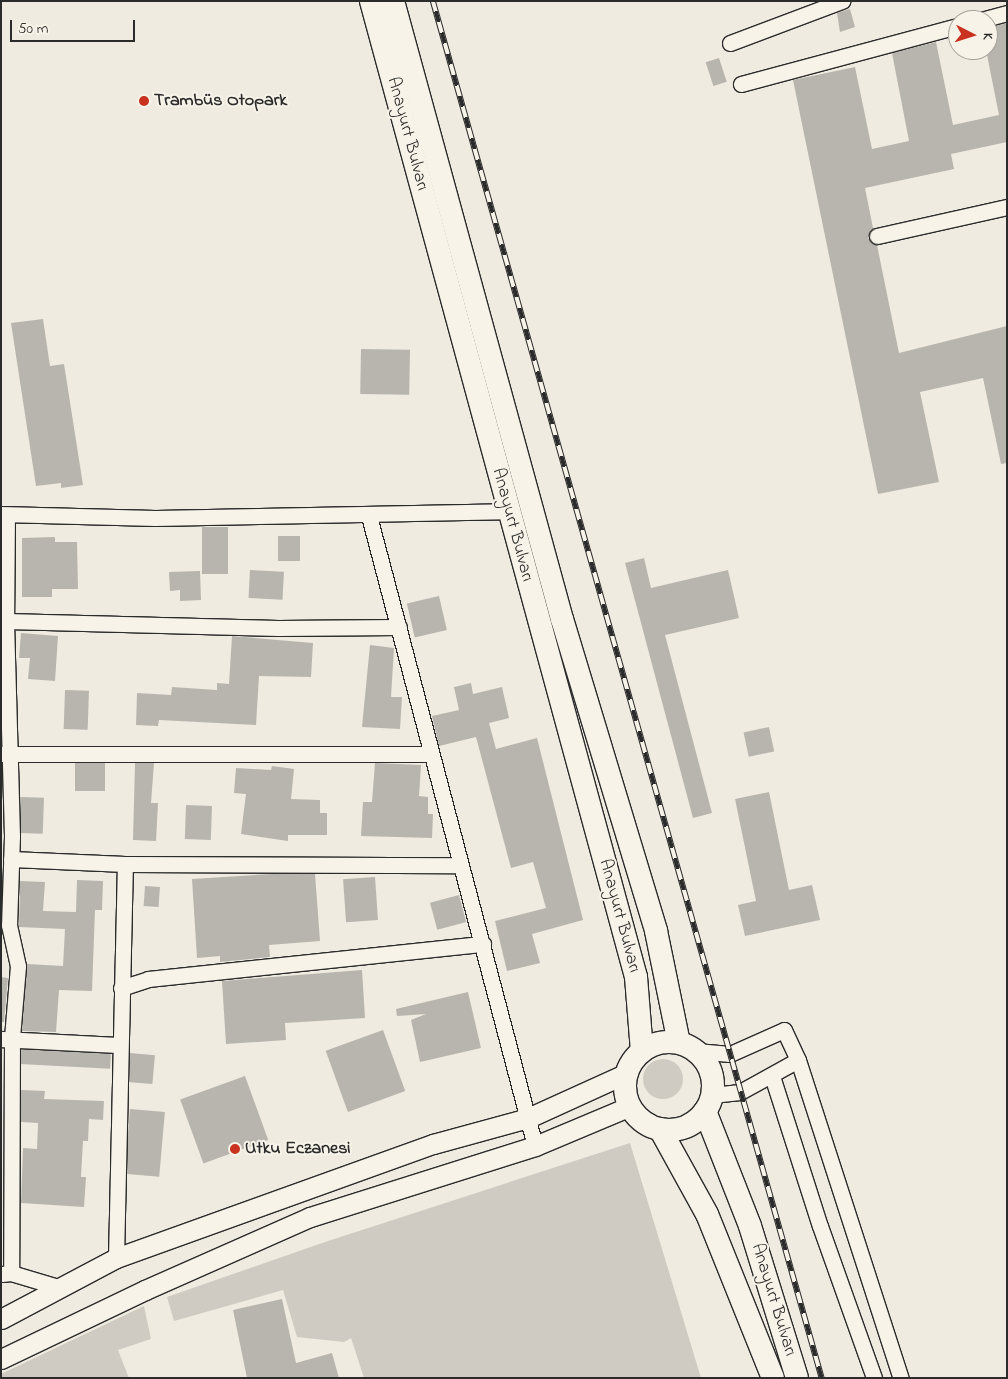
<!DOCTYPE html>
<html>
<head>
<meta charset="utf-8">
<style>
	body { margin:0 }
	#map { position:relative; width:1008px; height:1379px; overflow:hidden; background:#efebe0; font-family:"Indie Flower",sans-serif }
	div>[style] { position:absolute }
	.green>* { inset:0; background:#cfcbc2 }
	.round { border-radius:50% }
	.building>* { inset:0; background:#b8b5ae; transform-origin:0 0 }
	.roads { filter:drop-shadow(1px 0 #2b2b2b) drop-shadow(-1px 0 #2b2b2b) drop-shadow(0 1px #2b2b2b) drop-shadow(0 -1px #2b2b2b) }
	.minor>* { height:15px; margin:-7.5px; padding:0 7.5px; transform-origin:7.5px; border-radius:7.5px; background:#f7f3e8 }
	.tertiary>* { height:19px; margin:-9.5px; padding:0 9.5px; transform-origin:9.5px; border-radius:9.5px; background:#f7f3e8 }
	.secondary>* { height:22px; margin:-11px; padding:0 11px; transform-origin:11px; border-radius:11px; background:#f7f3e8 }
	.secondary>.ring { margin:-11px; padding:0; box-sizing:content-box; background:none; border:22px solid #f7f3e8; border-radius:50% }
	.rail>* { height:5.5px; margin-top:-2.75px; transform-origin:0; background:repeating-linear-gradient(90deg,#f7f3e8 0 11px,#2b2b2b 0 22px); box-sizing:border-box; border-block:1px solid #2b2b2b }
	.dots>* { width:14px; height:14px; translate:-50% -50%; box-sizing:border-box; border:2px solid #f7f3e8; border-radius:50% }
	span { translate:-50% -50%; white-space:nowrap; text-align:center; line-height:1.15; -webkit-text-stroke:4px #f7f3e8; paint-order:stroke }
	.poi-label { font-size:18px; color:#2b2b2b; font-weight:700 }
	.left { translate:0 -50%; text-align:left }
	.street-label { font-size:18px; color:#2b2b2b }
	.frame { position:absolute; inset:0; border:2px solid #2b2b2b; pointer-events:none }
	.north { position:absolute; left:948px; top:10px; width:50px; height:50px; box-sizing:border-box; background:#f7f3e8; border:1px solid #a5a39c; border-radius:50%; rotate:95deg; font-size:14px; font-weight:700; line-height:20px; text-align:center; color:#2b2b2b }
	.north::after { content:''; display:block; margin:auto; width:18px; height:22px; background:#c8321e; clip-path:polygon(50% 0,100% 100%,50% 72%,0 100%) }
	.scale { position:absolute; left:10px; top:20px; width:125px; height:22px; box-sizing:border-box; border:2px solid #2b2b2b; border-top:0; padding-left:6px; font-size:15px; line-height:18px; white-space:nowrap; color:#2b2b2b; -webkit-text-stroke:4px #f7f3e8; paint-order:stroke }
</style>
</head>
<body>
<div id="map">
	<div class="green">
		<div class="round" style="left:643px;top:1059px;width:40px;height:40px"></div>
		<div style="clip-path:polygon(630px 1143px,701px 1378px,364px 1378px,351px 1338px,344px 1342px,297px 1337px,283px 1290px,174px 1321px,167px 1297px,322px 1243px)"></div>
		<div style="clip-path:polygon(144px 1306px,151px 1339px,118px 1350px,129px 1378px,1px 1378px,1px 1374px)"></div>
	</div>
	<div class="building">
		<div style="clip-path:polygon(850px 9px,855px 27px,840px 32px,837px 13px)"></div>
		<div style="clip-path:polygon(1007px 23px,1007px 142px,951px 154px,954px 169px,865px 188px,873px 228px,868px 238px,877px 245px,899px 353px,1007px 326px,1007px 463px,1001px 464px,983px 378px,920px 392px,939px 482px,878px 494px,793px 80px,855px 67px,872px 149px,909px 141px,892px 53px,936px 42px,953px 125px,999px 115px,986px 50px,988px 28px)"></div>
		<div style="left:719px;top:58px;width:25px;height:14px;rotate:72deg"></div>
		<div style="clip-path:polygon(43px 319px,50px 366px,64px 364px,83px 485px,61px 488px,61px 483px,36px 486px,11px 323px)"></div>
		<div style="left:361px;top:349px;width:49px;height:45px;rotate:1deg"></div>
		<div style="left:228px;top:527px;width:47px;height:26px;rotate:90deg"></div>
		<div style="left:278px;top:536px;width:22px;height:25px"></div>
		<div style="clip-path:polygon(55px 537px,55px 542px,77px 542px,78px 589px,52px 589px,52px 597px,22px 597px,22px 538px)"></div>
		<div style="clip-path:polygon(644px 558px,651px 588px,728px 570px,739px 618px,665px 635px,712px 813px,693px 818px,625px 563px)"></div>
		<div style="left:250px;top:570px;width:34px;height:28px;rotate:3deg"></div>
		<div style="clip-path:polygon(200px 571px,201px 600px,180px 601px,180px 590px,170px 591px,169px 572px)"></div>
		<div style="left:439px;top:596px;width:35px;height:33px;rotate:77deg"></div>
		<div style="clip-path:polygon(21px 633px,58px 636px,55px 681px,28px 679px,30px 658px,19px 658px)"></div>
		<div style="clip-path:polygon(232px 636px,313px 643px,311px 677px,259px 676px,256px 725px,159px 720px,158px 726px,136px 725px,137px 693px,171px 695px,172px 687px,217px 690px,217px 683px,229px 684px)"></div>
		<div style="clip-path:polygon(370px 645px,394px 648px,391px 697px,402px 697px,400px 729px,362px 727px)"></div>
		<div style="clip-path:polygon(471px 683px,473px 694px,502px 687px,509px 718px,489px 723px,496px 749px,537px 738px,583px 920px,532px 934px,540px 963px,507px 971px,495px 921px,546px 908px,533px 862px,511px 868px,476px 737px,439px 746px,432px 716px,459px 710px,454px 687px)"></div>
		<div style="left:65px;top:690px;width:24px;height:39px;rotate:2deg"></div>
		<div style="left:769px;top:727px;width:25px;height:26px;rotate:78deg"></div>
		<div style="left:75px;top:763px;width:30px;height:28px"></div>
		<div style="clip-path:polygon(135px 763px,154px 763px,151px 803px,158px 803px,156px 841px,133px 840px)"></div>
		<div style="clip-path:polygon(375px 763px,421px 765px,419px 796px,428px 797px,428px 814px,433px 814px,432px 838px,361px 836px,363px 802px,372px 802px)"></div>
		<div style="clip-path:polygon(272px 766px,294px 769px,291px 799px,320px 800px,320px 813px,327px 813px,327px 835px,288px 835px,288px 841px,241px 834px,246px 794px,234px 793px,236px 768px,271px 770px)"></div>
		<div style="clip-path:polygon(769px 792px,789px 890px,812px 885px,820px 920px,745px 936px,738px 905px,756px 901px,735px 799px)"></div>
		<div style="left:20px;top:797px;width:24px;height:36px;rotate:2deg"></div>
		<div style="left:186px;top:805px;width:26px;height:34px;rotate:2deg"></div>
		<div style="clip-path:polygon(271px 874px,315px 874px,320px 941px,269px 945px,270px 957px,220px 962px,220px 956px,197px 958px,192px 879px)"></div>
		<div style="left:375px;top:877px;width:43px;height:32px;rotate:86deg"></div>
		<div style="clip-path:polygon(77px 880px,103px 881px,102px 910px,95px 910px,92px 991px,59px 990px,56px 1032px,22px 1031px,27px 964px,63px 966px,65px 929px,19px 927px,20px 881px,45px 882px,43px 911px,76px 912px)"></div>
		<div style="left:145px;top:886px;width:15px;height:20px;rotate:4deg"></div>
		<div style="left:459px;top:895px;width:28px;height:30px;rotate:75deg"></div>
		<div style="clip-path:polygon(362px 970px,365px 1018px,285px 1023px,286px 1040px,226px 1044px,222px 981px)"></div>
		<div style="clip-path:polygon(1px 977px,8px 978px,4px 1022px,1px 1022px)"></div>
		<div style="clip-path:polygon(468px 992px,481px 1048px,420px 1062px,411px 1020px,426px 1014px,397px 1016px,396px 1009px)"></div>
		<div style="left:383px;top:1030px;width:65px;height:61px;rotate:70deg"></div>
		<div style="left:21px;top:1049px;width:90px;height:15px;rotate:3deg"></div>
		<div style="left:130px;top:1053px;width:25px;height:29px;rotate:5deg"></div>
		<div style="left:245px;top:1076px;width:68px;height:69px;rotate:70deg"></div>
		<div style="clip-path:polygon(21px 1090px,45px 1091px,44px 1099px,104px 1101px,103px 1120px,89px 1119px,88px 1141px,83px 1141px,81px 1177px,86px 1177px,84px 1207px,21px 1203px,23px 1148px,37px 1149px,38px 1123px,21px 1122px)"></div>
		<div style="left:130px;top:1109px;width:35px;height:65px;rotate:5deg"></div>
		<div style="clip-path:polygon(282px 1299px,296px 1363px,332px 1353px,339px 1378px,247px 1378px,233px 1310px)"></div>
	</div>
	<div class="roads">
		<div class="minor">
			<div style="left:981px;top:20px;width:27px;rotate:-15deg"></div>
			<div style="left:730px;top:43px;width:120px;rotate:-20.6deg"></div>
			<div style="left:741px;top:84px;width:225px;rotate:-15deg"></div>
			<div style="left:877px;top:236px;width:133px;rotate:-12.6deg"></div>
			<div style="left:1px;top:514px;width:154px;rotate:1.5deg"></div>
			<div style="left:155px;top:518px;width:353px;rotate:-1.1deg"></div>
			<div style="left:7px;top:515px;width:106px;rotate:90.5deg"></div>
			<div style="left:6px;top:621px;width:215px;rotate:88.4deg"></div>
			<div style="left:12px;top:836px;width:89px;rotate:91.9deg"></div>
			<div style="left:9px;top:925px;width:42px;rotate:77.6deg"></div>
			<div style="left:18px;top:966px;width:72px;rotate:94.8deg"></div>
			<div style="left:12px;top:1038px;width:235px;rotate:90.2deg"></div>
			<div style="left:369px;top:516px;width:652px;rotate:75.24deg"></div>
			<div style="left:6px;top:621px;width:272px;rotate:1.5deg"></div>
			<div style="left:278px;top:628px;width:121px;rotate:-0.5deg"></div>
			<div style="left:1px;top:754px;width:428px"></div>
			<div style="left:11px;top:859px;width:114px;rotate:2.5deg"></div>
			<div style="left:125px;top:864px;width:335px;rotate:0.2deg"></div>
			<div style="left:121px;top:988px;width:28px;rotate:-18deg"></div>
			<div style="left:148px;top:979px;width:337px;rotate:-6deg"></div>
			<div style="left:1px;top:1039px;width:119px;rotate:2.9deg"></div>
			<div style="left:696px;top:1051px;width:34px;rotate:5deg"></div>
			<div style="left:730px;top:1054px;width:59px;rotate:-24deg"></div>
			<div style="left:784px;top:1030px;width:33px;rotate:65deg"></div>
			<div style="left:798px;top:1060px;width:334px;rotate:72.1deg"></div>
			<div style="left:772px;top:1076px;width:157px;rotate:72.3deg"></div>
			<div style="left:820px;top:1226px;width:161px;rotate:70.4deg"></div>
			<div style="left:712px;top:1095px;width:28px;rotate:-6deg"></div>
			<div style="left:740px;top:1092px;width:66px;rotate:-28.9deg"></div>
			<div style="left:116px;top:1258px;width:394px;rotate:-88.7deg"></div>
			<div style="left:2px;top:1274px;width:9px;rotate:-6deg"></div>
			<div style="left:11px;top:1273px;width:49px;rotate:16.6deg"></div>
		</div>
		<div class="tertiary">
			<div style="left:1px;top:1319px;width:130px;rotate:-27.9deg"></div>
			<div style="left:116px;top:1258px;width:337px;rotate:-19.8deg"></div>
			<div style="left:433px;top:1144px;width:98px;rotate:-15.3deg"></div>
			<div style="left:528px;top:1118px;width:109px;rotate:-24.4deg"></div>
			<div style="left:1px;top:1359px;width:160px;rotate:-25.6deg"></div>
			<div style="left:145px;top:1290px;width:180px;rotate:-23.9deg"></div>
			<div style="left:310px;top:1217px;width:236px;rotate:-17.5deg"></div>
			<div style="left:535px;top:1146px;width:103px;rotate:-22.8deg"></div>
		</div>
		<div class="secondary">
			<div style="left:371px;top:1px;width:1011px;rotate:74.81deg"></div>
			<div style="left:636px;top:977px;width:74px;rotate:85.4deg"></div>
			<div style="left:393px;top:1px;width:641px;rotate:74.71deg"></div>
			<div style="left:562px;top:619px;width:326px;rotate:73.2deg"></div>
			<div style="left:656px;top:931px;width:114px;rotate:78.4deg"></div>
			<div class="ring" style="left:625px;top:1042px;width:66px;height:66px"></div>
			<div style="left:705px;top:1111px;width:123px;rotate:68.6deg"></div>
			<div style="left:750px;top:1226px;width:159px;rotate:72.8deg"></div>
			<div style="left:660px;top:1129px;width:97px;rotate:61.1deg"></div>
			<div style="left:707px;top:1214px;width:177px;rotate:68.1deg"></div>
		</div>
	</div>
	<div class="rail">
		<div style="left:433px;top:1px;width:1431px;rotate:74.23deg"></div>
	</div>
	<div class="dots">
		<div style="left:144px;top:101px;background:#c8321e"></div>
		<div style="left:235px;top:1149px;background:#c8321e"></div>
	</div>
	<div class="poi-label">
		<span class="left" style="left:154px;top:101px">Trambüs Otopark</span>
		<span class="left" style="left:245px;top:1149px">Utku Eczanesi</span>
	</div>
	<div class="street-label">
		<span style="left:407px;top:134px;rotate:75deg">Anayurt Bulvarı</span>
		<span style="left:512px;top:525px;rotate:75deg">Anayurt Bulvarı</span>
		<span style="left:619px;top:916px;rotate:75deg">Anayurt Bulvarı</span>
		<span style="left:773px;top:1300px;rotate:73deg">Anayurt Bulvarı</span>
	</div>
	<div class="frame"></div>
	<div class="north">K</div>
	<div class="scale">50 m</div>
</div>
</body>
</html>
